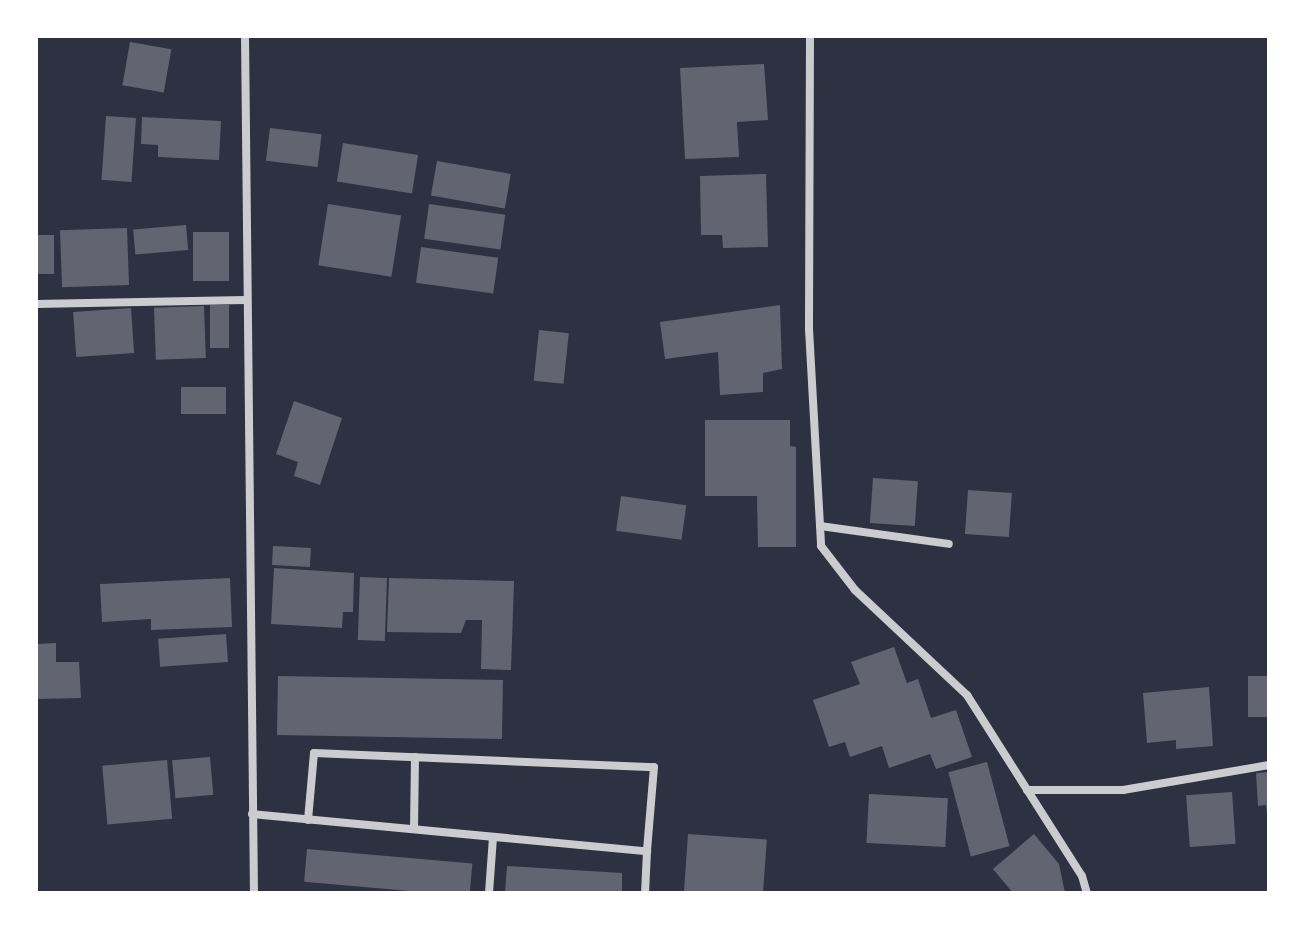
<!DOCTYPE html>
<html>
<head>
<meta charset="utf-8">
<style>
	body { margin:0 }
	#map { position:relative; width:1305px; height:929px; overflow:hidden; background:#2d3142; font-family:Raleway,sans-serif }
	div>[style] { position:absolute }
	.building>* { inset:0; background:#626471; transform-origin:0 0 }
	.minor>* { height:8px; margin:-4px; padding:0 4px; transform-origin:4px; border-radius:4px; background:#caccd0 }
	span { translate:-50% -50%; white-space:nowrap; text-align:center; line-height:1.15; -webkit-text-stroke:6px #fff; paint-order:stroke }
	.frame { position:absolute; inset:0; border:38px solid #fff; pointer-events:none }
</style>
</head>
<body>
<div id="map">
	<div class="building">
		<div style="left:130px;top:42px;width:42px;height:44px;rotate:10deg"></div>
		<div style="clip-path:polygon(764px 64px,768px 120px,737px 122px,739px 157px,685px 159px,680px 68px)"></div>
		<div style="left:106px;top:116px;width:30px;height:64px;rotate:4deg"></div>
		<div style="clip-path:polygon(142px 117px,221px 121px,219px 160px,158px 157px,158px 145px,141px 144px)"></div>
		<div style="left:270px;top:128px;width:52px;height:33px;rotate:7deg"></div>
		<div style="left:343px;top:143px;width:76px;height:39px;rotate:9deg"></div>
		<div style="left:437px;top:161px;width:75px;height:35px;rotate:10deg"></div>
		<div style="clip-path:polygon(766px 174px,768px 247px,723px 248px,722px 235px,701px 235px,700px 176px)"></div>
		<div style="left:328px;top:204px;width:74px;height:62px;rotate:9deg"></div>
		<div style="left:429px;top:204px;width:77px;height:35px;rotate:8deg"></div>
		<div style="left:186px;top:225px;width:25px;height:53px;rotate:85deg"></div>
		<div style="left:127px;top:228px;width:57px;height:67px;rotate:88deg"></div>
		<div style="left:229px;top:232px;width:49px;height:36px;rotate:90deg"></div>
		<div style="left:54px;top:235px;width:39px;height:18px;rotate:90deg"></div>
		<div style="left:421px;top:247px;width:78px;height:36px;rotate:8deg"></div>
		<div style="left:210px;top:305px;width:19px;height:43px"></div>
		<div style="clip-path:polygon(780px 305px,782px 369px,763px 373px,763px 392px,720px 395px,718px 352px,665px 359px,660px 322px)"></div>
		<div style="left:204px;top:306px;width:52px;height:50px;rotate:88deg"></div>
		<div style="left:131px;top:308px;width:45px;height:58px;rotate:86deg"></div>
		<div style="left:539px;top:330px;width:30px;height:51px;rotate:6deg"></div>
		<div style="left:181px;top:387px;width:45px;height:27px"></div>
		<div style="clip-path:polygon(294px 401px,342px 418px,320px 485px,294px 476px,298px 462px,276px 454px)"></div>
		<div style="clip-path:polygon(705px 420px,790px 420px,790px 446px,796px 447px,796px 547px,758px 547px,757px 496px,705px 496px)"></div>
		<div style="left:873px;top:478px;width:45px;height:45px;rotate:4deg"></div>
		<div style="left:968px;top:490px;width:44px;height:44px;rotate:4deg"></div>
		<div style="left:621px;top:496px;width:66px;height:35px;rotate:8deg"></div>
		<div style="left:273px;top:546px;width:38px;height:19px;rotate:3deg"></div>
		<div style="clip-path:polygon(274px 568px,354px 573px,353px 612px,343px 612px,342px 628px,271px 624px)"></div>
		<div style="left:360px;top:577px;width:27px;height:63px;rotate:2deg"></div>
		<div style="clip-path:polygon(230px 578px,232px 627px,151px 630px,151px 619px,102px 622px,100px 584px)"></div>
		<div style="clip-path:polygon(389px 578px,514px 581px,511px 670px,481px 669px,482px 620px,466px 620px,461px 633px,387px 632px)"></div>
		<div style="left:226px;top:634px;width:28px;height:68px;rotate:86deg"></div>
		<div style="clip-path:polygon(56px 643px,56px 662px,79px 662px,81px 698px,36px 699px,36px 644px)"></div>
		<div style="clip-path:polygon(894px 647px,907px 683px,918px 679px,931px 718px,956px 710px,972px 757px,936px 769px,930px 754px,889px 768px,882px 746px,850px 757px,845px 742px,829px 747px,813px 700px,860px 684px,851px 662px)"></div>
		<div style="left:278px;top:676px;width:225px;height:59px;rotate:1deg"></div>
		<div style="left:1248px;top:676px;width:21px;height:41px"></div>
		<div style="clip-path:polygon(1209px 687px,1213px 746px,1176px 749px,1176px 740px,1147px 743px,1143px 693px)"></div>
		<div style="left:210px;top:757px;width:38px;height:38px;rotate:85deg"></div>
		<div style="left:167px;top:760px;width:59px;height:65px;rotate:85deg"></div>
		<div style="left:987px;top:762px;width:87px;height:40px;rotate:75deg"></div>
		<div style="clip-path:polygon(1269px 772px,1269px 814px,1267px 814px,1266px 805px,1258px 806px,1256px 773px)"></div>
		<div style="left:1232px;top:792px;width:52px;height:46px;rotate:86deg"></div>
		<div style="left:869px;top:794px;width:79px;height:49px;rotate:3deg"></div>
		<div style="left:688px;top:834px;width:79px;height:59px;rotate:4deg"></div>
		<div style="clip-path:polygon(1034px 834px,1059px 864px,1065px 893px,1013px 893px,993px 869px)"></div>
		<div style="left:307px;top:849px;width:166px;height:33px;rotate:5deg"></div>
		<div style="clip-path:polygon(507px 866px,622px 873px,622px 893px,505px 893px)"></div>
	</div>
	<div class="minor">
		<div style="left:245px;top:36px;width:857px;rotate:89.4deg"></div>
		<div style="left:810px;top:36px;width:293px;rotate:90.2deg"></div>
		<div style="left:809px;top:329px;width:217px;rotate:86.8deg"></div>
		<div style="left:821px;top:546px;width:56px;rotate:52.3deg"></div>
		<div style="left:855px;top:590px;width:154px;rotate:43.2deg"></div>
		<div style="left:967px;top:695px;width:214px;rotate:57.6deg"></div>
		<div style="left:1082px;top:876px;width:18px;rotate:74deg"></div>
		<div style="left:36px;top:304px;width:209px;rotate:-1.1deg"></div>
		<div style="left:820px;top:526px;width:130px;rotate:7.9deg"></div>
		<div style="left:1027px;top:790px;width:96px"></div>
		<div style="left:1123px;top:790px;width:148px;rotate:-9.7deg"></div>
		<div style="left:252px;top:814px;width:397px;rotate:5.4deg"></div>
		<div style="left:647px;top:851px;width:42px;rotate:92.7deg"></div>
		<div style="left:308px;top:820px;width:67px;rotate:-84.9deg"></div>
		<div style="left:314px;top:753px;width:340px;rotate:2.4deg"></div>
		<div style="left:654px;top:767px;width:84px;rotate:94.8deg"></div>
		<div style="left:414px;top:829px;width:72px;rotate:-89.2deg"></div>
		<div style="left:489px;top:893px;width:56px;rotate:-85.9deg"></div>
	</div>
	<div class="frame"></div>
</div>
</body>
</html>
